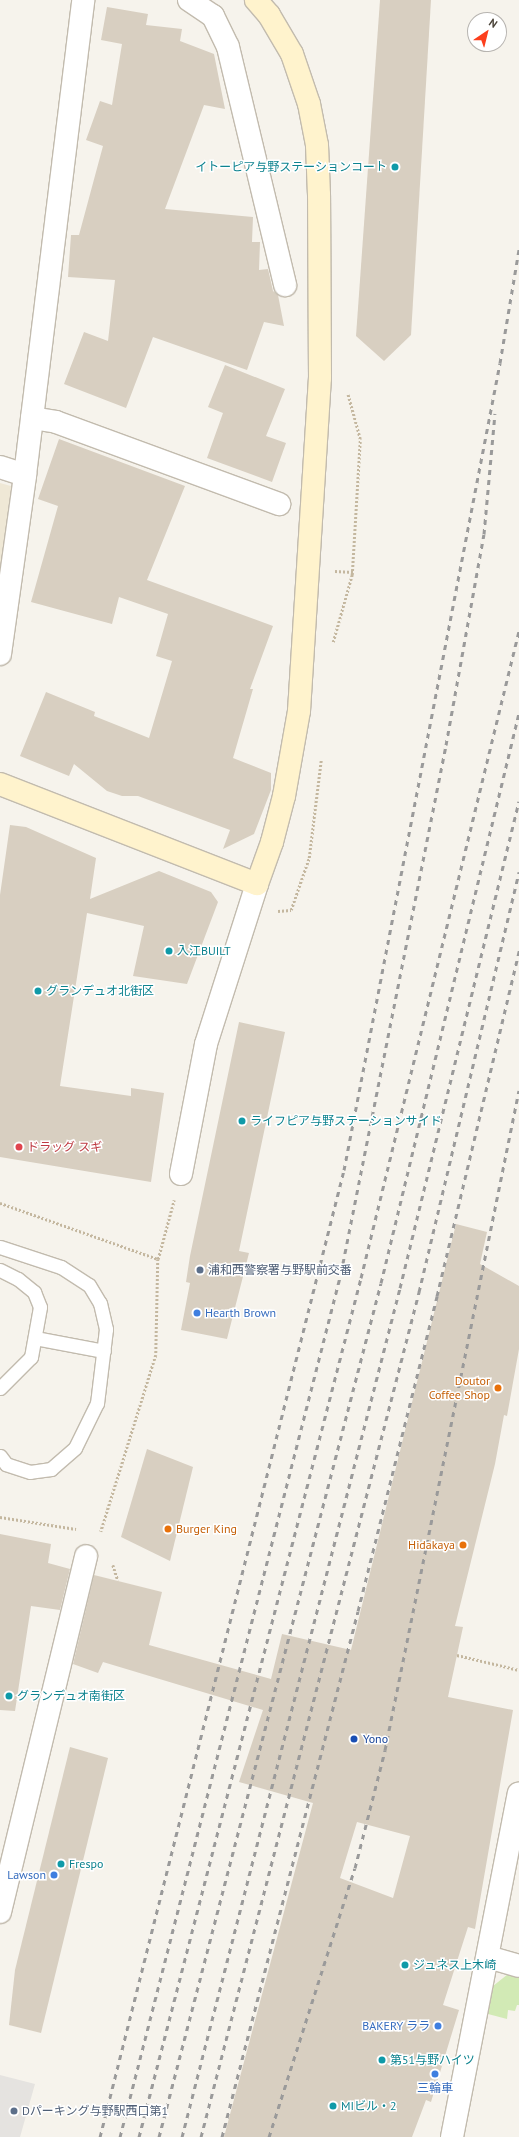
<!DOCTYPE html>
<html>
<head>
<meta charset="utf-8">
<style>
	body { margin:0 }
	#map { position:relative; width:519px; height:2137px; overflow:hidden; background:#f6f3ec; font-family:"PT Sans","Noto Sans JP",sans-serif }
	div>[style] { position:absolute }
	.education>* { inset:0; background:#efe8d6 }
	.green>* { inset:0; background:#d2eab5 }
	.parking>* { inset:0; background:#e5e3e0 }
	.building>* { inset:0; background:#d8cfc1 }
	.path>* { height:2.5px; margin-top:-1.25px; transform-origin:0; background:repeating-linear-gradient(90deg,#c4b79f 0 2px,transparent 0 4px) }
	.roads { filter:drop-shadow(1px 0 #c2bbae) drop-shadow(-1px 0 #c2bbae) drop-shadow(0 1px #c2bbae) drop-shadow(0 -1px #c2bbae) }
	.lane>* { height:13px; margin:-6.5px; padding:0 6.5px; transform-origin:6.5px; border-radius:6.5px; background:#fff }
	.street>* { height:22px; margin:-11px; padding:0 11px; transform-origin:11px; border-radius:11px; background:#fff }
	.secondary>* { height:22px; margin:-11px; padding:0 11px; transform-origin:11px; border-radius:11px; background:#fff3cd }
	.rail>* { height:3px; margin-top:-1.5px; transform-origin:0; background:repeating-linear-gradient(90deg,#9a9a9a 0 5px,transparent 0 10px) }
	.dots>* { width:11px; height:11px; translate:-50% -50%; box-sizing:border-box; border:2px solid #fff; border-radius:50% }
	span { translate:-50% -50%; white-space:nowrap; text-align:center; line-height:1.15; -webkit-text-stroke:3px #fff; paint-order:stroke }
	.culture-label { font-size:12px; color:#0d838f }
	.right { translate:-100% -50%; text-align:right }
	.left { translate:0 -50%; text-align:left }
	.health-label { font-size:12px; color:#be3a42 }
	.service-label { font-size:12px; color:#4e5e75 }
	.shop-label { font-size:12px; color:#366cbe }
	.food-label { font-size:12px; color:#c56008 }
	.transit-label { font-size:12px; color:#164399 }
	.north { position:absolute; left:467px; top:12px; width:40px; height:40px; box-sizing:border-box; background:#fff; border:1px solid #b7b4b0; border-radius:50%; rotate:35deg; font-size:11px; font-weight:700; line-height:16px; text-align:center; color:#4b4439 }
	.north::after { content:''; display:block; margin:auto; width:14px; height:18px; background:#fc3f1d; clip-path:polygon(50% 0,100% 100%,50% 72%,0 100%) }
</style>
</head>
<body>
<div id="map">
	<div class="education">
		<div style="clip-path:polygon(0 483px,18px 488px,0 604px)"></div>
	</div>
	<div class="green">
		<div style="clip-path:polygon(512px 1971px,519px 1974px,519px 2005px,517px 2005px,515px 2011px,508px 2010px,507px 2019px,488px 2014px,493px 1986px)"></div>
	</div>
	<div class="parking">
		<div style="clip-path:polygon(0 2075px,35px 2084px,20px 2137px,0 2137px)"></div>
	</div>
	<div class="building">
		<div style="clip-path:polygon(380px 0,431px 0,411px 335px,384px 361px,356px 336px)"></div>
		<div style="clip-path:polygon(107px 7px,148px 14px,146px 25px,182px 29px,180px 41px,214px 54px,225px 109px,204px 105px,165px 209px,253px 217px,252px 242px,260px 242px,259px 270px,268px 269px,273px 291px,278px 295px,284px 326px,264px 322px,247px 370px,153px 337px,126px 408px,64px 384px,84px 332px,108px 341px,115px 280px,68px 277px,71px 235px,79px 235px,103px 146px,86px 140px,100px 101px,112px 105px,122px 44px,101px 40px)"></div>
		<div style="clip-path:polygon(225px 365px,285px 389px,266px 436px,286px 443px,272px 482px,207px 458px,223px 413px,208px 407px)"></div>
		<div style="clip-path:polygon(59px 439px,185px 486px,147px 580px,273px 626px,250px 689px,253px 689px,233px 758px,271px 773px,271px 790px,254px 834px,223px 849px,230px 830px,138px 796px,122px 796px,107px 791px,74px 764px,69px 776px,20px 756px,46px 692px,95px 712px,94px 716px,149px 738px,172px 661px,156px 656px,168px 614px,119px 597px,112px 624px,31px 602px,58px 506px,38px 499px)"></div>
		<div style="clip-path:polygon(10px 825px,26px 827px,96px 858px,90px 899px,159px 871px,211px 892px,218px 902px,187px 984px,133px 976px,144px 926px,87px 913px,60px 1086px,131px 1096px,131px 1088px,164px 1093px,151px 1182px,0 1157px,0 895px)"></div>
		<div style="clip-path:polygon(239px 1022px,285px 1032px,239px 1251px,249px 1253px,227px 1339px,181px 1330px,190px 1283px,186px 1282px,190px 1256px)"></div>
		<div style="clip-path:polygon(evenodd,456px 1224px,487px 1232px,480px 1264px,519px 1286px,519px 1349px,507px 1416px,504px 1415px,495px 1464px,455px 1626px,463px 1627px,448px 1697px,513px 1710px,475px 1929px,468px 1927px,443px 2005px,459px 2010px,431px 2102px,426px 2100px,412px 2137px,224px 2137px,313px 1803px,239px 1782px,263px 1710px,103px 1662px,98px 1673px,73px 1664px,94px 1575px,162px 1592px,149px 1645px,271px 1679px,282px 1634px,351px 1650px,456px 1224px,357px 1822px,410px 1836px,393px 1898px,340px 1878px,357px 1822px)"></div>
		<div style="clip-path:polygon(147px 1449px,193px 1467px,170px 1561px,121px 1537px)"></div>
		<div style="clip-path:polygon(0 1534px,51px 1544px,48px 1563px,70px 1569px,60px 1610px,31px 1606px,15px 1711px,0 1710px)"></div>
		<div style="clip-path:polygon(70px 1747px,108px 1758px,41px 2033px,9px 2025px,15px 1970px)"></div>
	</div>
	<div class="path">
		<div style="left:335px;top:571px;width:18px;rotate:3deg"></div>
		<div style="left:333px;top:642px;width:70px;rotate:-74.2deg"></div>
		<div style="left:352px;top:575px;width:136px;rotate:-86.6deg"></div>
		<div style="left:360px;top:439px;width:46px;rotate:-105.3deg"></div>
		<div style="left:278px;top:911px;width:13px;rotate:-4deg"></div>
		<div style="left:291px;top:910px;width:55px;rotate:-70.9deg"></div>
		<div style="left:309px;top:858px;width:99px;rotate:-83deg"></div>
		<div style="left:0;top:1203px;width:168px;rotate:19.5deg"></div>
		<div style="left:158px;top:1259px;width:96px;rotate:91.2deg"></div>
		<div style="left:156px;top:1355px;width:185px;rotate:107.3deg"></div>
		<div style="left:158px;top:1259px;width:61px;rotate:-74.8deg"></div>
		<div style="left:0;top:1517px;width:77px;rotate:9deg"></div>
		<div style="left:113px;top:1565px;width:16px;rotate:72deg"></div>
		<div style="left:457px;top:1655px;width:64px;rotate:13.6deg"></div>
	</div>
	<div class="roads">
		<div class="lane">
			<div style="left:0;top:1247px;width:64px;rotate:18.2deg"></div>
			<div style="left:61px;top:1267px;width:33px;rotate:33deg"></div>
			<div style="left:89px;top:1285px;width:21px;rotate:59deg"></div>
			<div style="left:100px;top:1303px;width:27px;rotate:77deg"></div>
			<div style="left:106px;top:1329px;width:75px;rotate:96.9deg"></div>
			<div style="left:97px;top:1403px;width:50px;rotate:116.1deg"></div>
			<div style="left:75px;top:1448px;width:32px;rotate:139deg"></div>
			<div style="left:51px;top:1469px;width:21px;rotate:172deg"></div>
			<div style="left:30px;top:1472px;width:25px;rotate:-162deg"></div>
			<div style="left:6px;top:1464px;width:10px;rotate:-127deg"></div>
			<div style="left:0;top:1270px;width:20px;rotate:27deg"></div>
			<div style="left:18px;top:1279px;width:21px;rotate:39deg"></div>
			<div style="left:34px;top:1292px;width:16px;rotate:68deg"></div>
			<div style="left:40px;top:1307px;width:51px;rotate:100.2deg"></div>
			<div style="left:31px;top:1357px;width:44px;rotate:135deg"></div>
			<div style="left:35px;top:1338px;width:70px;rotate:10.7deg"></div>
		</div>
		<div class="street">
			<div style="left:189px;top:0;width:29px;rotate:34deg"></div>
			<div style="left:213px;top:16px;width:34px;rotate:64deg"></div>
			<div style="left:228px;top:47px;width:245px;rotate:76.5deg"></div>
			<div style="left:32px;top:418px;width:24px;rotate:9deg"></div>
			<div style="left:56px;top:422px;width:238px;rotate:20.2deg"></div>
			<div style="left:0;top:467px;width:26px;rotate:18deg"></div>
			<div style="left:0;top:654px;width:181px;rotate:-82deg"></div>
			<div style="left:25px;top:475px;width:479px;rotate:-83deg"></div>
			<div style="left:181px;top:1174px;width:132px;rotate:-79.1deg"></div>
			<div style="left:206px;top:1044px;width:168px;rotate:-72.3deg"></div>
			<div style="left:0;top:1912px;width:366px;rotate:-76.4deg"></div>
			<div style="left:488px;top:1957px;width:32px;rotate:16deg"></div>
			<div style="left:452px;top:2137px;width:350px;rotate:-79deg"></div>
		</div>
		<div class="secondary">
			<div style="left:0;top:784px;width:276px;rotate:21.3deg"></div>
			<div style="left:257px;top:884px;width:45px;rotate:-70.3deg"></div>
			<div style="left:272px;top:842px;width:48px;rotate:-75.4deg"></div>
			<div style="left:284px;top:796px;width:86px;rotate:-80deg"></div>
			<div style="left:299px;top:711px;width:334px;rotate:-86.4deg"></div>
			<div style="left:320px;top:378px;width:183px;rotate:-90.3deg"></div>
			<div style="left:319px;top:195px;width:50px;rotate:-92.3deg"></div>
			<div style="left:317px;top:145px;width:42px;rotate:-101deg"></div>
			<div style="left:309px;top:104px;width:53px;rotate:-108.8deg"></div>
			<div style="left:292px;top:54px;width:45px;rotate:-120.5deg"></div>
			<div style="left:269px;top:15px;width:20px;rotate:-131deg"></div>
		</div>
	</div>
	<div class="rail">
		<div style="left:100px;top:2137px;width:997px;rotate:-75.84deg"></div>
		<div style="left:344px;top:1170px;width:822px;rotate:-79.06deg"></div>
		<div style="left:500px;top:363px;width:116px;rotate:-80.5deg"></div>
		<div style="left:120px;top:2137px;width:892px;rotate:-75.65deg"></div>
		<div style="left:341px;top:1273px;width:538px;rotate:-78.75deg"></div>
		<div style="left:446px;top:745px;width:214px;rotate:-79.8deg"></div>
		<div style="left:484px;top:534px;width:121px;rotate:-84.8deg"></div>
		<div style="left:139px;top:2137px;width:887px;rotate:-75.51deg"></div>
		<div style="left:361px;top:1278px;width:666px;rotate:-76.28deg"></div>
		<div style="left:159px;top:2137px;width:882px;rotate:-75.43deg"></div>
		<div style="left:381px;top:1283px;width:586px;rotate:-76.39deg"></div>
		<div style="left:182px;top:2137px;width:877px;rotate:-75.6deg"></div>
		<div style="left:400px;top:1288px;width:501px;rotate:-76.27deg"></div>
		<div style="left:201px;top:2137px;width:873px;rotate:-75.53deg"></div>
		<div style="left:419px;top:1292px;width:432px;rotate:-76.6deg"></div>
		<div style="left:222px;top:2137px;width:543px;rotate:-75.5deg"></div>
		<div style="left:358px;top:1611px;width:325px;rotate:-75.9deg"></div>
		<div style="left:437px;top:1296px;width:355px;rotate:-76.6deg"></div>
		<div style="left:269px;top:2137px;width:282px;rotate:-72.3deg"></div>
		<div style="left:355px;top:1868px;width:122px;rotate:-75.7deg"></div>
		<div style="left:385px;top:1750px;width:673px;rotate:-78.52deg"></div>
	</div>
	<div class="dots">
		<div style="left:395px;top:167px;background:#0f9aa8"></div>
		<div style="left:169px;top:951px;background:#0f9aa8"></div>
		<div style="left:38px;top:991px;background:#0f9aa8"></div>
		<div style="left:242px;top:1121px;background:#0f9aa8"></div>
		<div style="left:19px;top:1147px;background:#e0444e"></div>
		<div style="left:200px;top:1270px;background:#5c6f8a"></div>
		<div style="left:197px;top:1313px;background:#3f7fe0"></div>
		<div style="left:498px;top:1388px;background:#e8710a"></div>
		<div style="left:168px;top:1529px;background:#e8710a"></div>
		<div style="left:463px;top:1545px;background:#e8710a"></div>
		<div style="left:9px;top:1696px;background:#0f9aa8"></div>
		<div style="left:354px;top:1739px;background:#1a4fb4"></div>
		<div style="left:61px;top:1864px;background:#0f9aa8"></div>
		<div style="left:54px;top:1875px;background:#3f7fe0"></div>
		<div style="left:405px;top:1965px;background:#0f9aa8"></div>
		<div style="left:438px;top:2026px;background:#3f7fe0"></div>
		<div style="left:382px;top:2060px;background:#0f9aa8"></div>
		<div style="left:435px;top:2074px;background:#3f7fe0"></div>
		<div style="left:333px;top:2106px;background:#0f9aa8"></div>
		<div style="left:14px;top:2111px;background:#5c6f8a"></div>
	</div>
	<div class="culture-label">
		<span class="right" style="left:387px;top:167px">イトーピア与野ステーションコート</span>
		<span class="left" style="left:177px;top:951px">入江BUILT</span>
		<span class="left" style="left:46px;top:991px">グランデュオ北街区</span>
		<span class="left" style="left:250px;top:1121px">ライフピア与野ステーションサイド</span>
		<span class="left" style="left:17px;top:1696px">グランデュオ南街区</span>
		<span class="left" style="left:69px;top:1864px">Frespo</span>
		<span class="left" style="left:413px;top:1965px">ジュネス上木崎</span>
		<span class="left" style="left:390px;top:2060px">第51与野ハイツ</span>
		<span class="left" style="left:341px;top:2106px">MIビル・2</span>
	</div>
	<div class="health-label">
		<span class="left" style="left:27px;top:1147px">ドラッグ スギ</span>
	</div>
	<div class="service-label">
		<span class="left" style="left:208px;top:1270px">浦和西警察署与野駅前交番</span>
		<span class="left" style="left:22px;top:2111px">Dパーキング与野駅西口第1</span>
	</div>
	<div class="shop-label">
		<span class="left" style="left:205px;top:1313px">Hearth Brown</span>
		<span class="right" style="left:46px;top:1875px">Lawson</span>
		<span class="right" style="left:430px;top:2026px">BAKERY ララ</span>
		<span style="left:435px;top:2088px">三輪車</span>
	</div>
	<div class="food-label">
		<span class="right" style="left:490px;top:1388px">Doutor<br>Coffee Shop</span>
		<span class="left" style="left:176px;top:1529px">Burger King</span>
		<span class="right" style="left:455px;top:1545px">Hidakaya</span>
	</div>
	<div class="transit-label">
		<span class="left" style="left:363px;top:1739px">Yono</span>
	</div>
	<div class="north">N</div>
</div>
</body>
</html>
